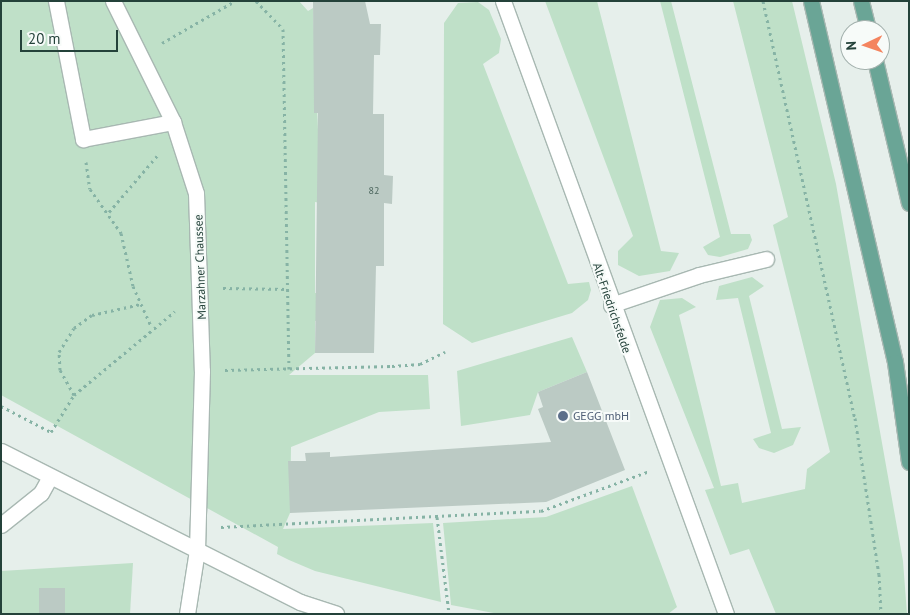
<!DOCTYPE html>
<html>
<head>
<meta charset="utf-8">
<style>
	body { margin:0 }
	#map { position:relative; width:910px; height:615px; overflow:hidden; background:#e6efeb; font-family:"PT Sans",sans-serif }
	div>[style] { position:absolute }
	.green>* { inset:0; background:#bfe0c8 }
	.building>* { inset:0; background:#bbcac4; transform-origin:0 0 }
	.path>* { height:3px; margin-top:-1.5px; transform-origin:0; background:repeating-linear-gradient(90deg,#86b3a5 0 2.5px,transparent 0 6.5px) }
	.roads { filter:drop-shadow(1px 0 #a8b8b2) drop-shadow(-1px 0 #a8b8b2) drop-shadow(0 1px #a8b8b2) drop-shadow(0 -1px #a8b8b2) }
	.minor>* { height:15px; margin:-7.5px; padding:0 7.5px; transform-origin:7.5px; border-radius:7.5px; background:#fff }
	.major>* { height:15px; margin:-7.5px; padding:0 7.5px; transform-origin:7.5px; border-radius:7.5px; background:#6aa596 }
	.dots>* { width:14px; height:14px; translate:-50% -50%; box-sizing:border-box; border:2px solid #f7fbf9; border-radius:50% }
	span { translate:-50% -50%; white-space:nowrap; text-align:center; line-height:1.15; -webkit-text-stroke:4px #f7fbf9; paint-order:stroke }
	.number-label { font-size:10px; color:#4a645c }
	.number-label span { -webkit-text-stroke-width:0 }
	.street-label { font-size:12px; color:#24423a }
	.service-label { font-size:12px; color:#4e5e75 }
	.left { translate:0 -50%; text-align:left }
	.frame { position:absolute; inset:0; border:2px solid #24423a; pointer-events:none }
	.north { position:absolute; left:840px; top:20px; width:50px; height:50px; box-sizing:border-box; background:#f7fbf9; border:1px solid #a3b1ad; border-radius:50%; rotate:267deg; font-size:14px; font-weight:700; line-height:20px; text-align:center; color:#24423a }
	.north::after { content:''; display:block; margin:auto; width:18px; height:22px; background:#f4845f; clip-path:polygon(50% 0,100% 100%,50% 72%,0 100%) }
	.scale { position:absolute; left:20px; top:30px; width:98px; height:22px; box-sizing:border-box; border:2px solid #24423a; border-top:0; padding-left:6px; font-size:15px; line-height:18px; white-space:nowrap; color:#24423a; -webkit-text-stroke:4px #f7fbf9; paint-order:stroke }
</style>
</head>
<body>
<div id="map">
	<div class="green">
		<div style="clip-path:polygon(1px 1px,299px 1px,308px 11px,313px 8px,321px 203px,315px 202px,315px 293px,321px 293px,321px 321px,315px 321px,315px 353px,289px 375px,428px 375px,430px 409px,379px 412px,291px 447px,290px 513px,283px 529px,433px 523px,441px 602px,315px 571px,289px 560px,277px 554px,278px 547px,1px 395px)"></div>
		<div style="clip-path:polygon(545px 1px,597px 1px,661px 251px,679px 253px,670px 271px,639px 276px,618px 265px,618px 251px,633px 236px)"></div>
		<div style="clip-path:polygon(660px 1px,671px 1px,731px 234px,750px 234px,752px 240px,748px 249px,720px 257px,708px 255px,703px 247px,720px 237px)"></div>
		<div style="clip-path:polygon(733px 1px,792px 1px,836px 184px,903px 561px,907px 614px,776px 614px,749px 549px,730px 555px,705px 490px,714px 488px,650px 327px,660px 300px,682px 298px,696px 307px,679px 315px,721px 486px,738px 483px,742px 503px,805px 489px,807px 469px,830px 452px,773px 225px,788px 217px)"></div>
		<div style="clip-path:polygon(478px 2px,489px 10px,501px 39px,499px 53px,483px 64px,568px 284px,589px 282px,591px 290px,588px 300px,572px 313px,472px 343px,443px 324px,444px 23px,458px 3px)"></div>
		<div style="clip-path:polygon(752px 277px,764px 286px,749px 296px,782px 429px,801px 427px,793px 445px,774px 453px,759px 448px,753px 439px,771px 433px,738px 298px,716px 300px,719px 286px)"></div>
		<div style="clip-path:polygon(572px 337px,587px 372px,538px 392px,530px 415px,461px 426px,457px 371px)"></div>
		<div style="clip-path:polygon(632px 486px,677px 607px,668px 614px,499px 614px,451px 605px,443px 523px,546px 517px)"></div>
		<div style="clip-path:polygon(133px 563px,130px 614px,1px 614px,1px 571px)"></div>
	</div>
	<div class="building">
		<div style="clip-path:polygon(313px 1px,365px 1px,370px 24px,381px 24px,380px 55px,374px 55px,373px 114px,384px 114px,384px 175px,393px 176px,392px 204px,384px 203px,384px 266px,376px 266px,374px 353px,315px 353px,318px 113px,314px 113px)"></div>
		<div style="clip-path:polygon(587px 372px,625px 470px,546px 502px,290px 513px,288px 461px,306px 461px,305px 453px,330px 452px,330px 457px,551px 442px,538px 409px,543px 407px,538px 392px)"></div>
		<div style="left:39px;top:588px;width:26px;height:26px"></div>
	</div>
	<div class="path">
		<div style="left:256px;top:1px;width:39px;rotate:46deg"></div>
		<div style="left:283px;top:29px;width:340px;rotate:89deg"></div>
		<div style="left:763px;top:1px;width:427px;rotate:77.6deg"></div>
		<div style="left:855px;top:418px;width:158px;rotate:81.3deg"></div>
		<div style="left:879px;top:574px;width:40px;rotate:87.1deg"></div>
		<div style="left:162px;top:43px;width:84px;rotate:-29.9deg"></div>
		<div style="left:86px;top:162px;width:27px;rotate:82deg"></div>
		<div style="left:90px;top:189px;width:54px;rotate:54.8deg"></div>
		<div style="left:121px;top:233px;width:54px;rotate:77.2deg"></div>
		<div style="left:133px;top:286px;width:44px;rotate:65.8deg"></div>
		<div style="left:109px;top:212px;width:74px;rotate:-49.4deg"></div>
		<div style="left:223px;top:288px;width:65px;rotate:0.9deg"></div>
		<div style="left:225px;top:370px;width:167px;rotate:-1.4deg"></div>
		<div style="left:392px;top:366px;width:28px;rotate:-4deg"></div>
		<div style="left:420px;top:364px;width:28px;rotate:-26deg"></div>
		<div style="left:74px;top:395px;width:29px;rotate:-119deg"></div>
		<div style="left:60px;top:370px;width:18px;rotate:-93deg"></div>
		<div style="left:59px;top:352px;width:28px;rotate:-58deg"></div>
		<div style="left:74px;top:328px;width:22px;rotate:-36deg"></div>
		<div style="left:92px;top:315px;width:50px;rotate:-12.7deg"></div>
		<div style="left:1px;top:406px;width:56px;rotate:27.5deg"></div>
		<div style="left:51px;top:432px;width:44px;rotate:-58.1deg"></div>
		<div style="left:74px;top:395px;width:131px;rotate:-39.7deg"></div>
		<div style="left:437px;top:517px;width:98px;rotate:82.9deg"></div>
		<div style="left:221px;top:527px;width:320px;rotate:-2.9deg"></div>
		<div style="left:541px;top:511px;width:116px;rotate:-20.2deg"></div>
	</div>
	<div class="roads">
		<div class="minor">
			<div style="left:56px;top:1px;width:141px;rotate:78.9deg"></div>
			<div style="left:83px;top:139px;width:92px;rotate:-10.7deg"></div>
			<div style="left:113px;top:1px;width:135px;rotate:63.6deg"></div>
			<div style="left:173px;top:122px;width:75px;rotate:72.1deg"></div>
			<div style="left:196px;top:193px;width:178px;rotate:88.1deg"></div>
			<div style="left:202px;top:371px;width:179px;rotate:91.6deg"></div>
			<div style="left:197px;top:550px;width:65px;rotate:98.9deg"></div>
			<div style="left:503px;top:1px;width:652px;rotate:70.01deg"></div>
			<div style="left:611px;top:305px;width:93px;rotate:-18.8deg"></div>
			<div style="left:699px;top:275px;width:69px;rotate:-13.4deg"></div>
			<div style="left:1px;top:451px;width:335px;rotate:26.8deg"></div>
			<div style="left:300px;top:602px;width:38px;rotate:18deg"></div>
			<div style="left:1px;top:525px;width:51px;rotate:-38.7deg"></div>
			<div style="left:41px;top:493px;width:18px;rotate:-61deg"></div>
		</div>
		<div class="major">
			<div style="left:811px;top:1px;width:371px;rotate:76.9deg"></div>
			<div style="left:895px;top:362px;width:101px;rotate:82deg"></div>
			<div style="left:861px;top:1px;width:30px;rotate:76deg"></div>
			<div style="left:875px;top:60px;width:147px;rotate:76.6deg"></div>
		</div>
	</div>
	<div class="dots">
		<div style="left:563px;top:416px;background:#5c6f8a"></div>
	</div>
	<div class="number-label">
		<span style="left:374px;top:191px">82</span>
	</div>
	<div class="street-label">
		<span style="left:200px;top:267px;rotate:-92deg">Marzahner Chaussee</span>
		<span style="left:612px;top:308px;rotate:71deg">Alt-Friedrichsfelde</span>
	</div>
	<div class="service-label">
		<span class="left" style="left:573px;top:416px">GEGG mbH</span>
	</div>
	<div class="frame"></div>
	<div class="north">N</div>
	<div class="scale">20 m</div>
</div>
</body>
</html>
